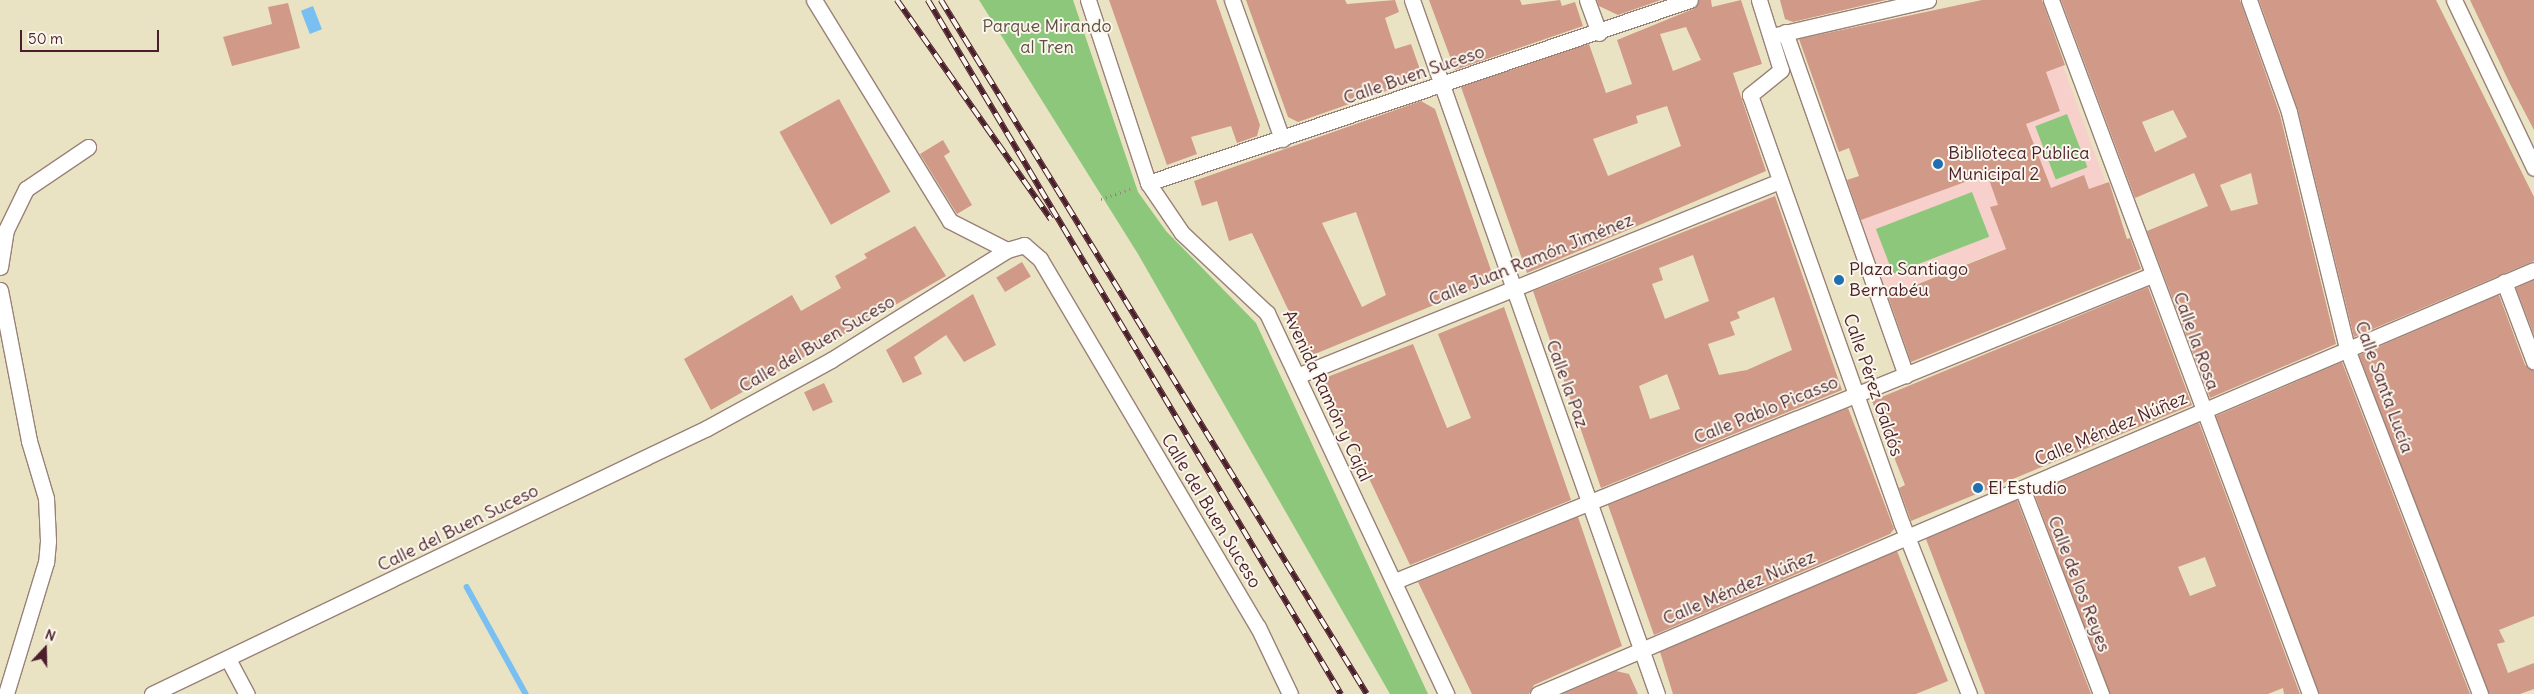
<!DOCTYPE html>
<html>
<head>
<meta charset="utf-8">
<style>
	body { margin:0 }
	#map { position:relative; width:2534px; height:694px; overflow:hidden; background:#eae3c3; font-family:Delius,sans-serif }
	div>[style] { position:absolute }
	.built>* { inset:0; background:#f7d0cb }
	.green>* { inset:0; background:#8cc77c; transform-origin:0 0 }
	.water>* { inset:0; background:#7abff1; transform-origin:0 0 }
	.stream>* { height:5.5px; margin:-2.75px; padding:0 2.75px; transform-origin:2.75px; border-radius:2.75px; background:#7abff1 }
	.building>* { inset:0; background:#d19987; transform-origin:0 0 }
	.path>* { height:3px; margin-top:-1.5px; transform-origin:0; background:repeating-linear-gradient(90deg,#9a8177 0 1px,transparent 0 5px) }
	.roads { filter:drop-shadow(1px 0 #9a8177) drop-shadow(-1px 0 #9a8177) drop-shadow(0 1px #9a8177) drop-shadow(0 -1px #9a8177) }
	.street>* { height:15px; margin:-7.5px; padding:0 7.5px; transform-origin:7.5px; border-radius:7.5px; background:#fff }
	.rail>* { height:5.5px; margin-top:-2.75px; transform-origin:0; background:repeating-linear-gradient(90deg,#fbf7ec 0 11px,#4a1f2b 0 22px); box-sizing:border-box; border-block:1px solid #4a1f2b }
	.dots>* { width:14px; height:14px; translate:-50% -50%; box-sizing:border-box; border:2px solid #fbf7ec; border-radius:50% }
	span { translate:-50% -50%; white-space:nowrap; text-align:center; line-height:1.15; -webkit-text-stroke:4px #fbf7ec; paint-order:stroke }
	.park-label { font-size:18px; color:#5e5143 }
	.street-label { font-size:18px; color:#4a1f2b }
	.poi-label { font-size:18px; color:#4a1f2b }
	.left { translate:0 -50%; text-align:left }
	.north { position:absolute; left:20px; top:624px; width:50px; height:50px; -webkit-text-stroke:4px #fbf7ec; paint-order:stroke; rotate:21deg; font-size:14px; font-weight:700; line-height:20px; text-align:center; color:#4a1f2b }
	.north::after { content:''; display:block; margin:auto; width:18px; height:22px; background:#4a1f2b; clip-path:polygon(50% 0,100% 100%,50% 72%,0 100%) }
	.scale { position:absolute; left:20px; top:30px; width:139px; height:22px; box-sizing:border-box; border:2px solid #4a1f2b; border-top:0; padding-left:6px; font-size:15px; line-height:18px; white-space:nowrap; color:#4a1f2b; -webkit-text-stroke:4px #fbf7ec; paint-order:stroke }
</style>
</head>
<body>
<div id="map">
	<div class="built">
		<div style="clip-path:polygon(2063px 66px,2114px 205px,1886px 296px,1860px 220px,1967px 181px,2039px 74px)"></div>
	</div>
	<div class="green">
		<div style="clip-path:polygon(979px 0,1073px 0,1138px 192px,1166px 231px,1256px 323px,1428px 694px,1390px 694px,1138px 254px)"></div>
		<div style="left:2067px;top:114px;width:57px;height:34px;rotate:69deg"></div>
		<div style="left:1972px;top:192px;width:48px;height:103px;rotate:69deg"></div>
	</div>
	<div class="water">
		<div style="left:313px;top:6px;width:25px;height:13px;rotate:69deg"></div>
	</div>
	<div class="stream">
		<div style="left:467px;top:587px;width:122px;rotate:61.1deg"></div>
	</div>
	<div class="building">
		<div style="clip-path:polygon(1109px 0,1216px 0,1260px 125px,1257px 136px,1237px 143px,1231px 126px,1191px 137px,1197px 154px,1167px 165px)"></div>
		<div style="clip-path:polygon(1246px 0,1345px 0,1347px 4px,1395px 0,1399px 12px,1385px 18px,1395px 49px,1411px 44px,1423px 78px,1298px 122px,1288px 117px)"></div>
		<div style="clip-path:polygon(1429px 0,1520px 0,1522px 5px,1560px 0,1562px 6px,1575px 2px,1583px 26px,1455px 70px)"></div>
		<div style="clip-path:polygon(1597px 0,1661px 0,1618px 15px,1599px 6px)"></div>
		<div style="clip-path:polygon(evenodd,1699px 0,1711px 0,1712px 7px,1741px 0,1762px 64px,1733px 73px,1766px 171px,1527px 273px,1461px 87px,1589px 44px,1606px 93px,1632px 84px,1617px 40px,1693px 9px,1699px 0,1686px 27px,1701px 60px,1673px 71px,1660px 34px,1686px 27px,1699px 0,1667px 106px,1681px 146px,1608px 176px,1593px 139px,1638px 123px,1636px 116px,1667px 106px)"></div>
		<div style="clip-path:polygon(1780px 0,1886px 0,1793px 22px,1785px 19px)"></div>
		<div style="clip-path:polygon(1982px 0,2042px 0,2065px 65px,2046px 72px,2060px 111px,2026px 124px,2051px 188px,2084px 175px,2089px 189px,2109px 182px,2127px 239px,2130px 238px,2141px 269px,1911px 362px,1888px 296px,2006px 249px,1990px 207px,1998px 205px,1987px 174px,1861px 220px,1847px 180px,1859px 176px,1849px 148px,1839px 152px,1799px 39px)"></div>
		<div style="clip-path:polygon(evenodd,2061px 0,2240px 0,2280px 115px,2336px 344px,2210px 398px,2147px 231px,2208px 206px,2194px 173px,2135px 198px,2061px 0,2173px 110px,2187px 137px,2155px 152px,2142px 122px,2173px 110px,2061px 0,2251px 173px,2258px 204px,2231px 211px,2220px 185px,2251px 173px)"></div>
		<div style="clip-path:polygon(2259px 0,2436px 0,2534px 197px,2534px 261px,2354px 337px,2298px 110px)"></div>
		<div style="clip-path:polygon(2470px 0,2534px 0,2534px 130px,2510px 84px)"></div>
		<div style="clip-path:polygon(288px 3px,300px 48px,232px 66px,223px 37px,272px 24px,268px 7px)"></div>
		<div style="left:839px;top:99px;width:106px;height:68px;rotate:61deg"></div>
		<div style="clip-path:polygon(evenodd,1421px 101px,1435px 109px,1493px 276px,1490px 282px,1310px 356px,1252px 233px,1229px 241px,1217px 201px,1202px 206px,1194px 181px,1421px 101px,1356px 212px,1386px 295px,1362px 307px,1322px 223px,1356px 212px)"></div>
		<div style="clip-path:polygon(943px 140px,950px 152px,944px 156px,972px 205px,957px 214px,920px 154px)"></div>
		<div style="clip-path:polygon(evenodd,1775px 196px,1842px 390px,1601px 488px,1533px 291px,1775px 196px,1693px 255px,1709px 301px,1665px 319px,1652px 284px,1663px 280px,1659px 268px,1693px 255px,1775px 196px,1774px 297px,1792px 350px,1747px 370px,1719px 375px,1708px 344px,1735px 335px,1730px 322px,1740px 318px,1737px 312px,1774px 297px,1775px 196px,1667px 374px,1680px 409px,1650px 419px,1639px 386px,1667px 374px)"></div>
		<div style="clip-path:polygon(915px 226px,946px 276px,711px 410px,684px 359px,792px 295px,801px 311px,841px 288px,835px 276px,867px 258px,864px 254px)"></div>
		<div style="left:1022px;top:262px;width:17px;height:30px;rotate:59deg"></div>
		<div style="clip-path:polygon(2534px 280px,2534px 335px,2516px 288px)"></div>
		<div style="clip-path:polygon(2148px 287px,2192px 405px,1911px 521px,1899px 488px,1905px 485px,1872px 401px)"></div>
		<div style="clip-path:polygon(973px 294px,996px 345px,964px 362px,946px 335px,914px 357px,922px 374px,903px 383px,886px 350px)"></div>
		<div style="clip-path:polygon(2499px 295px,2525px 365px,2534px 371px,2534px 616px,2499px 630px,2505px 642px,2497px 644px,2508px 673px,2534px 663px,2534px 689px,2520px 694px,2489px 694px,2359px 355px)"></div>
		<div style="clip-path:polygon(1504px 307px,1571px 500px,1410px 565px,1322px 379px,1413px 344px,1447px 428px,1471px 418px,1438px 334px)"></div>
		<div style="clip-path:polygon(2342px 362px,2470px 694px,2319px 694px,2216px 416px)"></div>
		<div style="left:824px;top:383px;width:21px;height:22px;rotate:65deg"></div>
		<div style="clip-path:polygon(1848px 408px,1894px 529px,1890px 534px,1654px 635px,1608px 505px)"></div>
		<div style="clip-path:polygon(evenodd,2199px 423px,2300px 694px,2284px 694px,2283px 688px,2268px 694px,2110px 694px,2034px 493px,2199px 423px,2205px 557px,2216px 586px,2190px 596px,2178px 567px,2205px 557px)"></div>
		<div style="clip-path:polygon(2017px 500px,2091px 694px,1985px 694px,1956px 618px,1926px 539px)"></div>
		<div style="clip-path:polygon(1578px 517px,1622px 646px,1534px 685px,1529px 694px,1472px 694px,1418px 582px)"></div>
		<div style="clip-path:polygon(1897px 551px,1948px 681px,1916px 694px,1673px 694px,1660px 652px)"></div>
		<div style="clip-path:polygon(1616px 671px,1629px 674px,1638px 694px,1562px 694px)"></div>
	</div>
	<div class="path">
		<div style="left:1101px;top:199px;width:34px;rotate:-19deg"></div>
	</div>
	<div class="roads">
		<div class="street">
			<div style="left:814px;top:0;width:259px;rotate:58.4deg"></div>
			<div style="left:950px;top:221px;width:64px;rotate:27deg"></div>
			<div style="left:1088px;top:0;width:193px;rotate:71.8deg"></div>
			<div style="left:1148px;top:183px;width:60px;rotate:55.8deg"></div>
			<div style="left:1182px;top:233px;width:117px;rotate:43.3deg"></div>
			<div style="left:1267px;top:313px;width:421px;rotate:64.8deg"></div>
			<div style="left:1232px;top:0;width:148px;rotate:70.2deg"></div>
			<div style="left:1412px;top:0;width:736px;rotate:70.56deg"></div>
			<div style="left:1587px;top:0;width:35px;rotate:70deg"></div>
			<div style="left:1759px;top:0;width:73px;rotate:72.6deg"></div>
			<div style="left:1781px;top:70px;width:40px;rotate:141deg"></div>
			<div style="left:1750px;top:95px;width:455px;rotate:70.5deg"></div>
			<div style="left:1902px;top:524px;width:183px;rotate:68.5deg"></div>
			<div style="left:2051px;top:0;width:741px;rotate:69.53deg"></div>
			<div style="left:2249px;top:0;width:119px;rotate:70.3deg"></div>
			<div style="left:2289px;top:112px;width:244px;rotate:76.2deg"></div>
			<div style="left:2347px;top:349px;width:370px;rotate:68.9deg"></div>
			<div style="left:2454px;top:0;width:186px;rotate:64.5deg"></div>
			<div style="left:1785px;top:32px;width:364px;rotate:70.6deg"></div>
			<div style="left:1776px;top:35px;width:156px;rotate:-13deg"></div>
			<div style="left:1148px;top:183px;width:572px;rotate:-18.66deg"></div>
			<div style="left:0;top:267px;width:37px;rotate:-81deg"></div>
			<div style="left:6px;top:230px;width:46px;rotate:-64deg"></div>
			<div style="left:26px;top:189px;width:75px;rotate:-34.1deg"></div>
			<div style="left:2504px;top:282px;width:85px;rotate:69.4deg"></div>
			<div style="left:0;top:290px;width:154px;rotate:79.1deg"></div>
			<div style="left:29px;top:441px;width:59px;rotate:73.4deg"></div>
			<div style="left:46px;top:498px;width:43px;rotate:87.3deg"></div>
			<div style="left:48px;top:541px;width:21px;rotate:95deg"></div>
			<div style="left:46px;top:562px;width:138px;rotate:106.9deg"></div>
			<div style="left:1297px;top:376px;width:521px;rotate:-21.99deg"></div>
			<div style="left:2022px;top:488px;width:221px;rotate:69deg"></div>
			<div style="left:1395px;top:581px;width:817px;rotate:-22.01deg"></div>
			<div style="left:228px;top:659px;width:40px;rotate:62deg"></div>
			<div style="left:152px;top:694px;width:615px;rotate:-25.61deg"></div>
			<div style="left:707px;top:428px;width:141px;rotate:-28.7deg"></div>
			<div style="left:831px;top:360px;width:208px;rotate:-32deg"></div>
			<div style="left:1007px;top:250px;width:18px;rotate:-16deg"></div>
			<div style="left:1024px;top:245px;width:21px;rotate:41deg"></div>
			<div style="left:1040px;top:259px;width:428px;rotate:59.4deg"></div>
			<div style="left:1258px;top:627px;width:74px;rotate:64.5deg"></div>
			<div style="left:1538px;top:694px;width:1082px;rotate:-23.06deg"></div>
		</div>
	</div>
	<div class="rail">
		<div style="left:897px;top:0;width:268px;rotate:54.9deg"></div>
		<div style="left:928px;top:0;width:808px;rotate:59.24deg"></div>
		<div style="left:941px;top:0;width:814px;rotate:58.46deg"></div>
	</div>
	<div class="dots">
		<div style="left:1938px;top:164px;background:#1f6fb2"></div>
		<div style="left:1839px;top:280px;background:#1f6fb2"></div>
		<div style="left:1978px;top:488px;background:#1f6fb2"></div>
	</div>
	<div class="park-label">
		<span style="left:1047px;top:37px">Parque Mirando<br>al Tren</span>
	</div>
	<div class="street-label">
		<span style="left:1414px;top:75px;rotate:-19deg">Calle Buen Suceso</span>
		<span style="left:1531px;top:260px;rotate:-22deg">Calle Juan Ramón Jiménez</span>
		<span style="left:2196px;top:341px;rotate:70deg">Calle la Rosa</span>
		<span style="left:817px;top:344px;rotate:-30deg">Calle del Buen Suceso</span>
		<span style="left:1567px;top:384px;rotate:70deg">Calle la Paz</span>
		<span style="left:1873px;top:385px;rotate:71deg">Calle Pérez Galdós</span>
		<span style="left:2384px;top:387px;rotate:70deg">Calle Santa Lucía</span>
		<span style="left:1327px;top:396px;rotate:65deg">Avenida Ramón y Cajal</span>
		<span style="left:1766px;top:410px;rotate:-22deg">Calle Pablo Picasso</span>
		<span style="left:2111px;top:429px;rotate:-23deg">Calle Méndez Núñez</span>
		<span style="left:1211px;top:511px;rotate:59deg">Calle del Buen Suceso</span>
		<span style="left:458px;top:528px;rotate:-26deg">Calle del Buen Suceso</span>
		<span style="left:2079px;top:584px;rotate:69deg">Calle de los Reyes</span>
		<span style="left:1739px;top:588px;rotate:-23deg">Calle Méndez Núñez</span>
	</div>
	<div class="poi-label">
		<span class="left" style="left:1948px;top:164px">Biblioteca Pública<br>Municipal 2</span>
		<span class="left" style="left:1849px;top:280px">Plaza Santiago<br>Bernabéu</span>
		<span class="left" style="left:1988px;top:488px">El Estudio</span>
	</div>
	<div class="north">N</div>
	<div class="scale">50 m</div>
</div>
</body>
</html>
